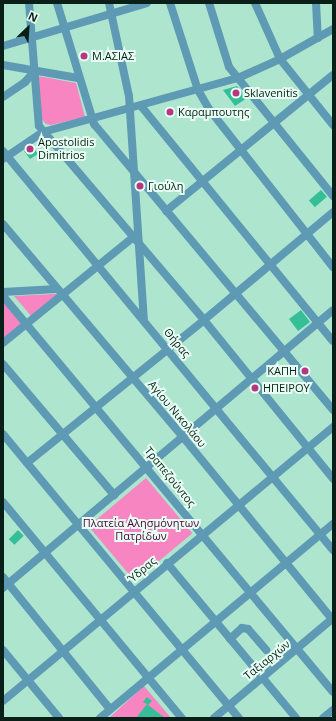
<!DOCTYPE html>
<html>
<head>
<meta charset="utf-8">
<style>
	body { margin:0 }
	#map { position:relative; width:336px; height:721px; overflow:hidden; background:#ade5cf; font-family:"Open Sans",sans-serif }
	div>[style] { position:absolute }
	.green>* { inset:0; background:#f685c1; transform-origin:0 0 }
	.building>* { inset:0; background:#36bf96; transform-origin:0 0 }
	.minor>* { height:8px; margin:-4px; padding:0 4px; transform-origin:4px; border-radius:4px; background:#5e9ab4 }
	.dots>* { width:11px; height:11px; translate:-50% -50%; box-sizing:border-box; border:2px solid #e8fef4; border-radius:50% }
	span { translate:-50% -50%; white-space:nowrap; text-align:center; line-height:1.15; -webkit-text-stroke:4px #e8fef4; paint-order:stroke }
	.poi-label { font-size:11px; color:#091f17 }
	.left { translate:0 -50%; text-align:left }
	.right { translate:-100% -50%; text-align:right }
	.street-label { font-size:11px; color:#091f17 }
	.park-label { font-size:11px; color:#4e0233 }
	.frame { position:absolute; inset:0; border:4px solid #091f17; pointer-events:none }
	.north { position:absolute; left:8px; top:8px; width:40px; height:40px; -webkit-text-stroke:3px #e8fef4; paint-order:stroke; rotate:25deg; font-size:11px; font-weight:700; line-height:16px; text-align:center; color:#091f17 }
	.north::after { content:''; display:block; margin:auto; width:14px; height:18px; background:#091f17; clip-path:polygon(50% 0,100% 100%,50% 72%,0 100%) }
</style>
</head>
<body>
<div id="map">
	<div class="green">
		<div style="clip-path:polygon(38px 76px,76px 83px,85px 117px,51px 125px,46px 124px,41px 118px)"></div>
		<div style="clip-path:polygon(55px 294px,57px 294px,32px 317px,14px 296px)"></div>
		<div style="clip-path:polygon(3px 299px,22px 323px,3px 338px)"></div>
		<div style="left:146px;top:478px;width:72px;height:75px;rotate:50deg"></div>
		<div style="clip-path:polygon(144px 686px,171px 718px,109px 718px)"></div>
	</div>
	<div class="building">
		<div style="clip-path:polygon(237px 86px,247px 98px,235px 106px,223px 90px)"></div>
		<div style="clip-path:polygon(32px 146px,38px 154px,30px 159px,24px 151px)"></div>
		<div style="left:321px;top:190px;width:9px;height:16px;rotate:49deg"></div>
		<div style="left:301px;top:310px;width:15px;height:15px;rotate:53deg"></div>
		<div style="left:18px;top:530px;width:8px;height:13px;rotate:45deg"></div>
		<div style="clip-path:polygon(147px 697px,152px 701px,148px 705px,165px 718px,136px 718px,147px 704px,143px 702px)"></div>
	</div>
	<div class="minor">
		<div style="left:29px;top:3px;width:123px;rotate:85.4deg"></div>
		<div style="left:39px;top:126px;width:255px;rotate:49.6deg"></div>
		<div style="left:204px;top:320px;width:205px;rotate:50.9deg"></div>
		<div style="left:57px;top:3px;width:127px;rotate:73deg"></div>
		<div style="left:94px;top:124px;width:373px;rotate:50.1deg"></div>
		<div style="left:109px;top:3px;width:95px;rotate:77.9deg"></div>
		<div style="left:129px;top:96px;width:225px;rotate:86.2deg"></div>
		<div style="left:170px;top:3px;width:91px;rotate:72.2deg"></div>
		<div style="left:198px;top:90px;width:22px;rotate:60deg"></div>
		<div style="left:209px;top:109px;width:201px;rotate:51.9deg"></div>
		<div style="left:209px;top:3px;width:67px;rotate:72.6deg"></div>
		<div style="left:229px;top:67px;width:166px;rotate:51.1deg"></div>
		<div style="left:255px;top:3px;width:61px;rotate:65.9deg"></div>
		<div style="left:280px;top:59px;width:85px;rotate:51.2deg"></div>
		<div style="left:316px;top:3px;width:35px;rotate:87deg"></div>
		<div style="left:3px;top:46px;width:150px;rotate:-16.6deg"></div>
		<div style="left:3px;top:65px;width:76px;rotate:9.8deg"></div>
		<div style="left:3px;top:97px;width:27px;rotate:-34deg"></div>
		<div style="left:25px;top:82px;width:15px;rotate:-48deg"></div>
		<div style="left:141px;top:106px;width:303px;rotate:50.8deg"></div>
		<div style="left:3px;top:151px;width:518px;rotate:50.41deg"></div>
		<div style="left:3px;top:159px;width:48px;rotate:-34deg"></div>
		<div style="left:43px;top:132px;width:202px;rotate:-15.5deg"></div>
		<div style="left:238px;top:78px;width:46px;rotate:-24.3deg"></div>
		<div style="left:280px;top:59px;width:61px;rotate:-29.5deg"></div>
		<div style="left:166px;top:211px;width:215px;rotate:-39.2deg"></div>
		<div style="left:3px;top:224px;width:279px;rotate:49.8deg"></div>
		<div style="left:183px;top:437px;width:237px;rotate:50.7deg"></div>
		<div style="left:3px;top:292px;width:54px;rotate:-3.2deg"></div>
		<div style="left:3px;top:296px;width:515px;rotate:50.19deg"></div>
		<div style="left:3px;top:343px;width:166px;rotate:-39.1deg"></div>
		<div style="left:3px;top:364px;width:172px;rotate:49.7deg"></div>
		<div style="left:3px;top:434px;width:369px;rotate:50.3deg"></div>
		<div style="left:27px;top:463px;width:228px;rotate:-38.9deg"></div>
		<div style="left:204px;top:320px;width:168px;rotate:-39.9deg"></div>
		<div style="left:3px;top:502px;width:281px;rotate:50.4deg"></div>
		<div style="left:167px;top:563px;width:202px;rotate:50.2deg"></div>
		<div style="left:3px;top:577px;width:170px;rotate:51deg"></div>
		<div style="left:3px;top:588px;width:431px;rotate:-40.1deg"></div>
		<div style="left:230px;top:639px;width:16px;rotate:-43deg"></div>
		<div style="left:242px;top:628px;width:6px;rotate:9deg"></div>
		<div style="left:248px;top:629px;width:28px;rotate:49deg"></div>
		<div style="left:3px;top:650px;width:88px;rotate:50.5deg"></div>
		<div style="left:3px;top:701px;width:429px;rotate:-39.7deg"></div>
		<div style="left:100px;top:718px;width:303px;rotate:-39.8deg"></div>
		<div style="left:214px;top:718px;width:155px;rotate:-40deg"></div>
		<div style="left:323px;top:718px;width:13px;rotate:-39deg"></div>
	</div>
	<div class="dots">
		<div style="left:84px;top:56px;background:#b63682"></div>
		<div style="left:236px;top:93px;background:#b63682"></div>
		<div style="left:170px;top:112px;background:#b63682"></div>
		<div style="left:30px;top:149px;background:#b63682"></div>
		<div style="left:140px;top:186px;background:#b63682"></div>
		<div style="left:305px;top:371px;background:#b63682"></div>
		<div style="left:255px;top:388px;background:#b63682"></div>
	</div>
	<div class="poi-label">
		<span class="left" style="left:92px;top:56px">Μ.ΑΣΙΑΣ</span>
		<span class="left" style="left:244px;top:93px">Sklavenitis</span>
		<span class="left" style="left:178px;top:112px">Καραμπουτης</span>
		<span class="left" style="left:38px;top:149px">Apostolidis<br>Dimitrios</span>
		<span class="left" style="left:148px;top:186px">Γιούλη</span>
		<span class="right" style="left:297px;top:371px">ΚΑΠΗ</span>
		<span class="left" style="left:263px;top:388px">ΗΠΕΙΡΟΥ</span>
	</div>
	<div class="street-label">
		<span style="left:177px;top:343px;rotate:50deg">Θήρας</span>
		<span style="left:177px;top:414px;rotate:50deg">Αγίου Νικολάου</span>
		<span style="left:170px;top:477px;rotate:51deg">Τραπεζούντος</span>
		<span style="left:142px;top:570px;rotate:-40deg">Ύδρας</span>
		<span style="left:267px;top:660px;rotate:-39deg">Ταξιαρχών</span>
	</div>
	<div class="park-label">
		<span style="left:141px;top:530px">Πλατεία Αλησμόνητων<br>Πατρίδων</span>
	</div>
	<div class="frame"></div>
	<div class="north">N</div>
</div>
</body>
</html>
